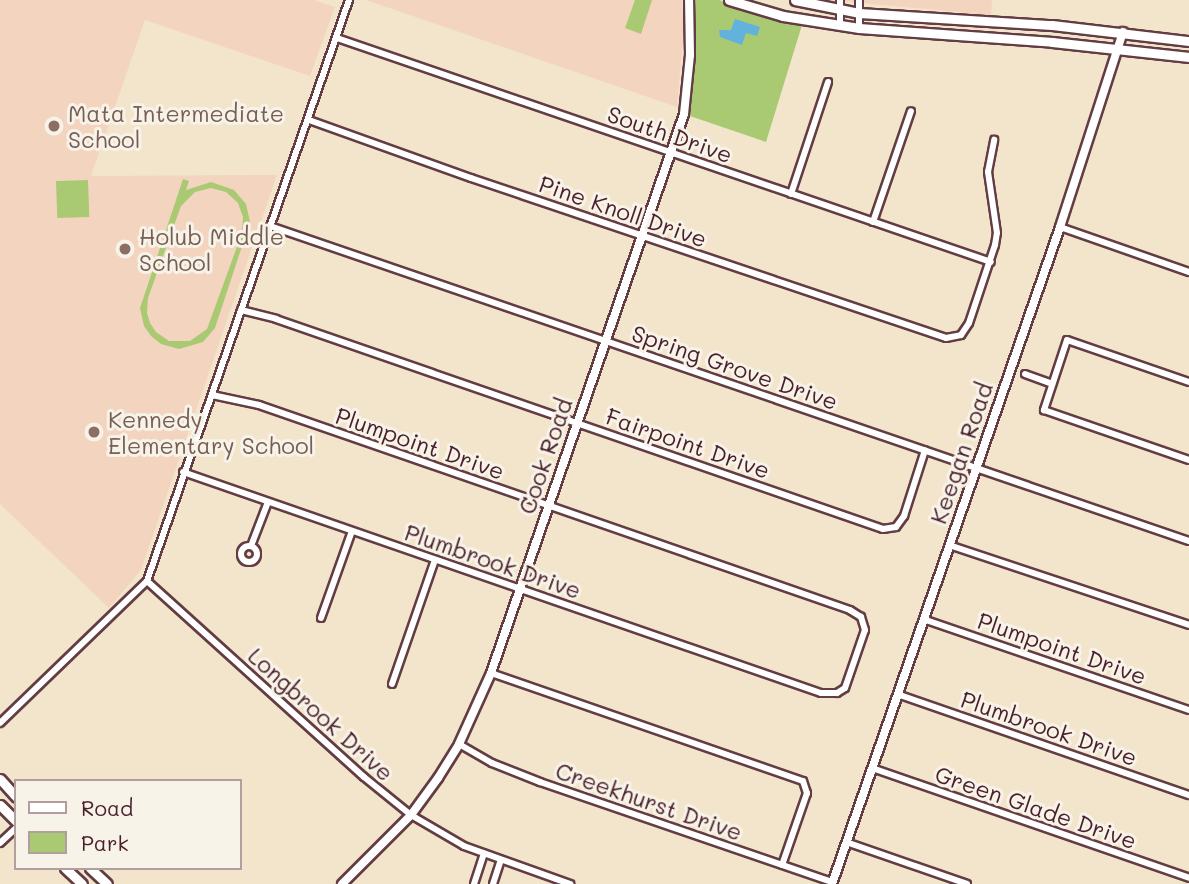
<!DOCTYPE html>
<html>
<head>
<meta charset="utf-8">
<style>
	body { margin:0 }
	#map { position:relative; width:1189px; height:884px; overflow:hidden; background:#f3e5cc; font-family:Mali,sans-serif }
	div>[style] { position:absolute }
	.built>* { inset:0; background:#f3d4bf }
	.green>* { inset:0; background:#a9ca73; transform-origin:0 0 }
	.water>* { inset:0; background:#63b2dd }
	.roads { filter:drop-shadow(2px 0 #633d43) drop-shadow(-2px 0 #633d43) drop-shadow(0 2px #633d43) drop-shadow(0 -2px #633d43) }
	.minor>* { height:6px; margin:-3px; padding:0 3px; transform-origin:3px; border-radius:3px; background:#fff }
	.minor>.ring { margin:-3px; padding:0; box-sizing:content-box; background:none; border:6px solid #fff; border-radius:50% }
	.tertiary>* { height:8px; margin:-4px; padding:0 4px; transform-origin:4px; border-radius:4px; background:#fff }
	.secondary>* { height:9px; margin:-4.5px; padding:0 4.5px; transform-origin:4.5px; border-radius:4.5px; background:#fff }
	.dots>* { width:19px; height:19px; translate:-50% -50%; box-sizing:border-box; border:4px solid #f7f3e8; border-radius:50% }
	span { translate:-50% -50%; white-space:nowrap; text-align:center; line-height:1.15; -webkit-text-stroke:6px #f7f3e8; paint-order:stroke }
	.education-label { font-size:23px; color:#785e54 }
	.left { translate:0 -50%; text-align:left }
	.street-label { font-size:23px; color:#4a1f2b }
	.legend { position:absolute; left:14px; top:779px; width:228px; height:91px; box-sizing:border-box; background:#f7f3e8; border:2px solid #b29e9c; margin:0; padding:9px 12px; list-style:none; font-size:21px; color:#4a1f2b }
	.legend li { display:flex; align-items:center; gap:14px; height:35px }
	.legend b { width:35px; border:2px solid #b29e9c }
</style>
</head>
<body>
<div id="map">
	<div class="built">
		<div style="clip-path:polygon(0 0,314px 0,335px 7px,310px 76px,145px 20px,91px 176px,277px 175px,141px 570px,109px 608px,0 504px)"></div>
		<div style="clip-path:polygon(366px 0,682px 0,684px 30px,677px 107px)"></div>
		<div style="clip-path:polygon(827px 0,992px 0,991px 15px)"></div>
	</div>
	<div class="green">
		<div style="clip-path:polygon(635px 0,652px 0,641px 34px,625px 28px)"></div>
		<div style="clip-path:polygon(694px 0,719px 0,802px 25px,766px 142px,687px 115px,692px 82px)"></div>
		<div style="clip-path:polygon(evenodd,183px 179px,189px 181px,186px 190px,211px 182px,234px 190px,246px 204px,250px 222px,215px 328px,203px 342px,179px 349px,161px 344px,151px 336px,144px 326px,140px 308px,183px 179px,211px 188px,226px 192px,238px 203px,243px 217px,242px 233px,207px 329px,190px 341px,169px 341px,156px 332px,150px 323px,147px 313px,148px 298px,181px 206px,195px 192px,211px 188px)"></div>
		<div style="left:88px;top:180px;width:37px;height:32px;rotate:88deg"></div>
	</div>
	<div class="water">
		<div style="clip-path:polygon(735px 19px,760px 27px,757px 36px,746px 33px,742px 45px,720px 37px,719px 30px,731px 30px)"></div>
	</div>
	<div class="roads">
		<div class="minor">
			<div style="left:859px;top:0;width:28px;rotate:90deg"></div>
			<div style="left:840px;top:26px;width:26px;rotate:-90deg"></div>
			<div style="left:337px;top:38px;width:691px;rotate:18.91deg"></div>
			<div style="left:309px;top:120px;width:172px;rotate:19.7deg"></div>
			<div style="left:471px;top:178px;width:501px;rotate:18.62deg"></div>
			<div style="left:946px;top:338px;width:15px;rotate:-11deg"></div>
			<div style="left:961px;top:335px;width:14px;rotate:-56deg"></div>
			<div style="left:969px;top:323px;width:82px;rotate:-71.6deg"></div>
			<div style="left:995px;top:245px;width:12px;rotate:-81deg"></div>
			<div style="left:997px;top:233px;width:62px;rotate:-98.4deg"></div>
			<div style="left:988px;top:172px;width:33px;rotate:-79deg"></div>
			<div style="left:791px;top:194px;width:118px;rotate:-71.7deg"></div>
			<div style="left:873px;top:222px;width:117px;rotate:-71.1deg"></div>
			<div style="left:270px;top:226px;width:971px;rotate:18.92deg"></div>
			<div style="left:1060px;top:227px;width:137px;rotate:19.2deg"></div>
			<div style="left:241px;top:310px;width:36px;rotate:14deg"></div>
			<div style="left:276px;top:319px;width:642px;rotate:19.08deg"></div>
			<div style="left:883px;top:529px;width:13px;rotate:-9deg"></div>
			<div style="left:896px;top:527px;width:14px;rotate:-54deg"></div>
			<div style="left:904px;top:516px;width:69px;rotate:-72.3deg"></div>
			<div style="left:1025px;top:374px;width:29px;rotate:20deg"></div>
			<div style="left:1189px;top:382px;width:129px;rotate:-161deg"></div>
			<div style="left:1067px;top:340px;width:74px;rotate:108.2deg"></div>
			<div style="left:1044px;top:410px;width:153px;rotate:19deg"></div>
			<div style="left:183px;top:472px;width:675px;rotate:19.11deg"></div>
			<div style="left:821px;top:693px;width:16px"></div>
			<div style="left:837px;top:693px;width:9px;rotate:-32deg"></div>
			<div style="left:845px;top:688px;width:61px;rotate:-71deg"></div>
			<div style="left:865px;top:630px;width:14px;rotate:-107deg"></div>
			<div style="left:861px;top:617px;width:13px;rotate:-148deg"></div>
			<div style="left:850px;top:610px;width:626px;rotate:-160.87deg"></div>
			<div style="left:259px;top:405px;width:48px;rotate:-168deg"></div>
			<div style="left:949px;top:545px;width:253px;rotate:18.4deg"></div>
			<div style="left:251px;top:546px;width:47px;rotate:-68.9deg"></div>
			<div class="ring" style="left:241px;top:546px;width:10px;height:10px"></div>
			<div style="left:147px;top:581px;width:292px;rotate:42.1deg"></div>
			<div style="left:364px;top:777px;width:60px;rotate:39deg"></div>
			<div style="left:411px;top:815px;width:61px;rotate:30.3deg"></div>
			<div style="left:464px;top:846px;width:113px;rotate:19.7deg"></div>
			<div style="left:321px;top:618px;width:92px;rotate:-70.4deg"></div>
			<div style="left:923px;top:619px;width:281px;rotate:18.9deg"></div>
			<div style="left:491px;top:673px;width:330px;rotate:19.1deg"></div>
			<div style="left:803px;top:781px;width:13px;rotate:72deg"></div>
			<div style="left:807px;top:793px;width:76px;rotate:109.1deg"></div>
			<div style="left:392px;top:684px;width:131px;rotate:-70.9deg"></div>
			<div style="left:897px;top:694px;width:309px;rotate:19.1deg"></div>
			<div style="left:0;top:723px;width:204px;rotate:-44deg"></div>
			<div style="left:147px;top:581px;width:615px;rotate:-70.83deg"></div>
			<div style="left:459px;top:744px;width:38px;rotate:30deg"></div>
			<div style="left:492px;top:763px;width:52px;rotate:21.6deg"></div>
			<div style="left:540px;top:782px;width:309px;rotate:18.9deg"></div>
			<div style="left:872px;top:768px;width:336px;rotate:19.1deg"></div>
			<div style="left:846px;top:842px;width:128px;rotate:19.1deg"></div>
			<div style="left:0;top:843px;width:22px;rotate:-43deg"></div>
			<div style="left:474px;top:884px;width:32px;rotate:-72deg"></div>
			<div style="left:493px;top:884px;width:25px;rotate:-72deg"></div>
		</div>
		<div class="tertiary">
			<div style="left:342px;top:884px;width:98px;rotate:-45deg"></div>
			<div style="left:411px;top:815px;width:46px;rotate:-53.9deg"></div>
			<div style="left:438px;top:778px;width:40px;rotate:-58deg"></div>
			<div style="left:459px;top:744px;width:78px;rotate:-65.7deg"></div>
			<div style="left:491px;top:673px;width:591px;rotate:-70.95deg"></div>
			<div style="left:684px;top:114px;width:59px;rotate:-84.2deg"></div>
			<div style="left:690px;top:55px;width:55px;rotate:-91deg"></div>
			<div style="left:832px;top:884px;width:695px;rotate:-70.86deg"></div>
			<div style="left:1060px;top:227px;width:205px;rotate:-72.1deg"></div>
		</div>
		<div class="secondary">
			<div style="left:729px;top:0;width:56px;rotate:16.5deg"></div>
			<div style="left:783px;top:16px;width:77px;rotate:9deg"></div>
			<div style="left:859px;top:28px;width:194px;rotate:4.1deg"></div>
			<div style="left:1052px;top:42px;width:138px;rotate:6.2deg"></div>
			<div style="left:795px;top:0;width:65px;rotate:11.5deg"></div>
			<div style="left:859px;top:13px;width:193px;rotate:3.6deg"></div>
			<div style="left:1052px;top:25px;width:138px;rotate:6.7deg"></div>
			<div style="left:0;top:779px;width:24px;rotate:48deg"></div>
			<div style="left:0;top:805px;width:23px;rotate:45deg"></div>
			<div style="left:65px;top:868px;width:23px;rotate:43deg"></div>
			<div style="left:90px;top:868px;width:23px;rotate:43deg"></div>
		</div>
	</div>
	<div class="dots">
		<div style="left:54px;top:126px;background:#8d6e63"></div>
		<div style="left:125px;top:249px;background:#8d6e63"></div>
		<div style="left:94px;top:432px;background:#8d6e63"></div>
	</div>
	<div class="education-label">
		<span class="left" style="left:68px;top:126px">Mata Intermediate<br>School</span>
		<span class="left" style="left:139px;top:249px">Holub Middle<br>School</span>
		<span class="left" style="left:108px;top:432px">Kennedy<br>Elementary School</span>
	</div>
	<div class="street-label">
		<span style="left:670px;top:134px;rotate:19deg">South Drive</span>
		<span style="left:623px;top:211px;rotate:19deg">Pine Knoll Drive</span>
		<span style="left:735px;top:367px;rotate:19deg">Spring Grove Drive</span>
		<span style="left:420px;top:443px;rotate:19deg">Plumpoint Drive</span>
		<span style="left:688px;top:443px;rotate:19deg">Fairpoint Drive</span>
		<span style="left:961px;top:453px;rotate:-71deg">Keegan Road</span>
		<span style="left:545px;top:456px;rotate:-71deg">Cook Road</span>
		<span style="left:493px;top:561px;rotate:19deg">Plumbrook Drive</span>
		<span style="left:1062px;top:648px;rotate:19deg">Plumpoint Drive</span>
		<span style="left:321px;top:714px;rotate:42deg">Longbrook Drive</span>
		<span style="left:1049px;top:728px;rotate:19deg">Plumbrook Drive</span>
		<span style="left:649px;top:801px;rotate:19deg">Creekhurst Drive</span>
		<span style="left:1036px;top:807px;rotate:19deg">Green Glade Drive</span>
	</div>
	<ul class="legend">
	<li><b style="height:9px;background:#fff"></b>Road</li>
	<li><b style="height:19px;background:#a9ca73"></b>Park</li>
	</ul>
</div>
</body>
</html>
